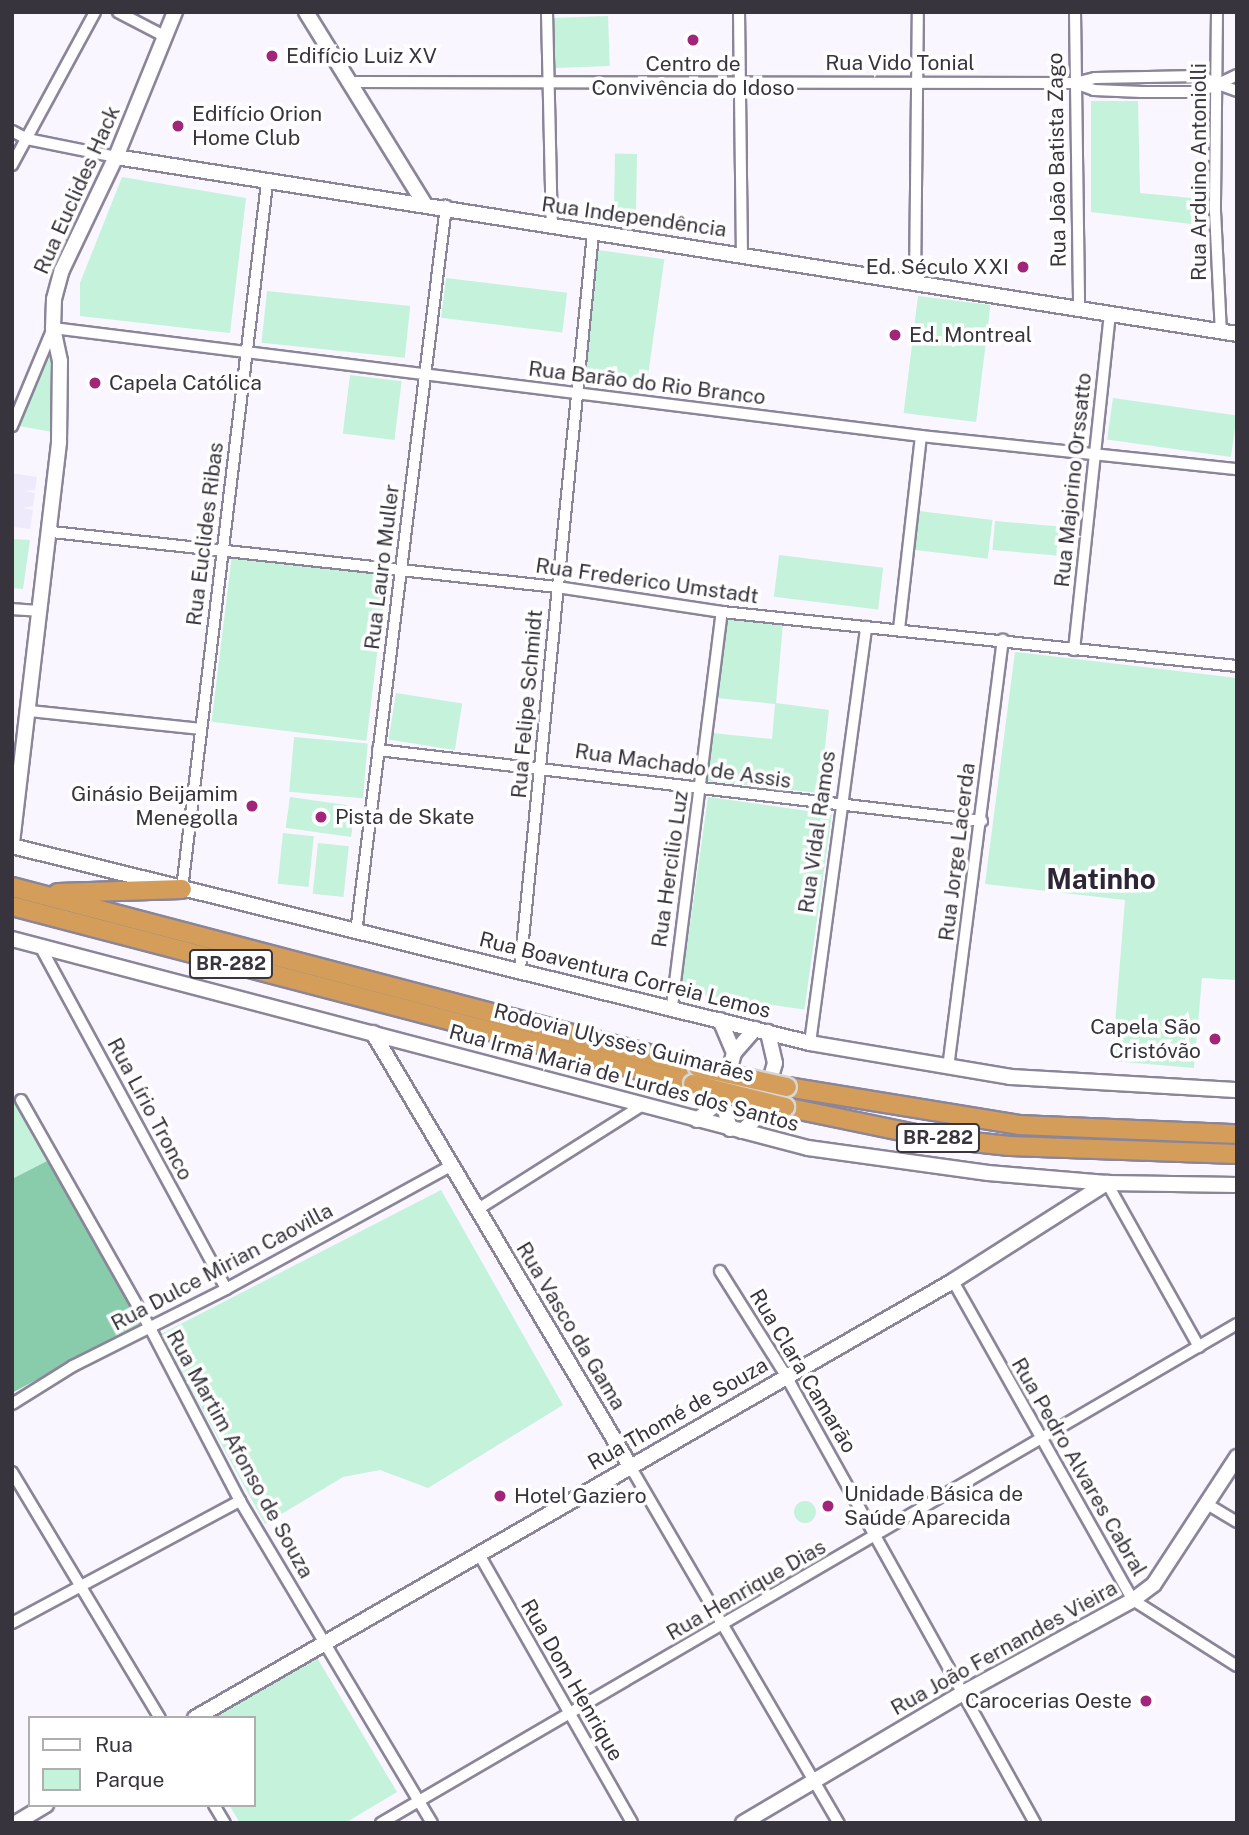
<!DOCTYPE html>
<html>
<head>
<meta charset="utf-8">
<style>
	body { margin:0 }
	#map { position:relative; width:1249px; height:1835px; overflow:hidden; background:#f9f6ff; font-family:"Public Sans",sans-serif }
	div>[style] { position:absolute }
	.built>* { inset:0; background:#efeafb }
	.green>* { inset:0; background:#c4f2db; transform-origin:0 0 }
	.round { border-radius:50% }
	.forest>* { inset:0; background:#89ccac }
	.roads { filter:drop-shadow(2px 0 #8b8599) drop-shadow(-2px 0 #8b8599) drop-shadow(0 2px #8b8599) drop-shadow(0 -2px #8b8599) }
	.minor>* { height:10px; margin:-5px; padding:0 5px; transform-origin:5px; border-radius:5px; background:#fff }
	.tertiary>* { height:14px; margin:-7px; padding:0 7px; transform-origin:7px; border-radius:7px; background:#fff }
	.trunk>* { height:18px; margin:-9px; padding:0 9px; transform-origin:9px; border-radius:9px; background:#d49e5a }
	.bridges { filter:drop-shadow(2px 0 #d7d6d8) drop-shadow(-2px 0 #d7d6d8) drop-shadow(0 2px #d7d6d8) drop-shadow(0 -2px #d7d6d8) }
	.trunk-bridge>* { height:18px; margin:-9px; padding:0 9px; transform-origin:9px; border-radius:9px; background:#d49e5a }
	.dots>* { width:19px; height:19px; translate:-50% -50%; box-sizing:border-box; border:4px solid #fff; border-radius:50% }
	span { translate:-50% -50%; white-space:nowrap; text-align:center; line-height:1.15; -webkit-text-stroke:7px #fff; paint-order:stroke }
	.shield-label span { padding:2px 5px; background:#fff; border:2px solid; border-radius:5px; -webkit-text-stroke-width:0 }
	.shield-label { font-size:19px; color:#37343d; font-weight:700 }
	.poi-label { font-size:21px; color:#37343d }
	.left { translate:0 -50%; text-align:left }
	.right { translate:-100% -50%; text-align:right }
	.street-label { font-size:21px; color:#37343d }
	.district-label { font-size:28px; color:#2c2636; font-weight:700 }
	.frame { position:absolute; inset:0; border:14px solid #37343d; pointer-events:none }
	.legend { position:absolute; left:28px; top:1716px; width:228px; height:91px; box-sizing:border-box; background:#fff; border:2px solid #afaeb1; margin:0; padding:9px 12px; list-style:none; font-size:21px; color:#37343d }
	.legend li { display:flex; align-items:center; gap:14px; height:35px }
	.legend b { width:35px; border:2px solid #afaeb1 }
</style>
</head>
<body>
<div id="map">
	<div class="built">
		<div style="clip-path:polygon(12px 473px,37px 477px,35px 490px,25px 491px,35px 493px,33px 506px,23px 508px,33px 510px,30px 529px,12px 527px)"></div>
	</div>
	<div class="green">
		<div style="left:608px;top:16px;width:50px;height:55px;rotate:88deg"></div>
		<div style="clip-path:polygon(1091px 101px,1138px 101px,1140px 193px,1202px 199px,1199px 225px,1091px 212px)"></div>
		<div style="left:637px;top:154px;width:65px;height:22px;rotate:91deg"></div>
		<div style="clip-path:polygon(122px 177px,246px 198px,230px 333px,80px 316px,80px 283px)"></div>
		<div style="left:598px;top:250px;width:67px;height:127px;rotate:8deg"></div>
		<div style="left:446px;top:278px;width:122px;height:40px;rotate:7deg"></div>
		<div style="left:267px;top:291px;width:144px;height:52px;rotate:6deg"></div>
		<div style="left:918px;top:296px;width:73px;height:118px;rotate:7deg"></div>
		<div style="clip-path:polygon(53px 335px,52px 432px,19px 426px)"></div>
		<div style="left:350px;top:375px;width:52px;height:59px;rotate:7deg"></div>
		<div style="left:1113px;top:398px;width:125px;height:42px;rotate:8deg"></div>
		<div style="left:919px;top:511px;width:74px;height:39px;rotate:7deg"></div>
		<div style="left:995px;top:521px;width:64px;height:29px;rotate:5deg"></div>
		<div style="clip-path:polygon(12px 539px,30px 540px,23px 589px,12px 588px)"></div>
		<div style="left:232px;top:555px;width:156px;height:168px;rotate:7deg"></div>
		<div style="left:779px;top:555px;width:105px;height:42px;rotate:7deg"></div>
		<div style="clip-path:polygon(725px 617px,783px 623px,776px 703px,829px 710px,820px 793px,707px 781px,712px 733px,772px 739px,775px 704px,717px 698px)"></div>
		<div style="clip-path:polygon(1015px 652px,1237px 678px,1237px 980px,1202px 978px,1194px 1068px,1112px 1061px,1125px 900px,985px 884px)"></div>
		<div style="left:396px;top:693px;width:67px;height:47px;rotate:9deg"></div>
		<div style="left:294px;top:737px;width:74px;height:55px;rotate:5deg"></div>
		<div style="left:290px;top:797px;width:66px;height:31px;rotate:8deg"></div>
		<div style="left:708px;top:797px;width:125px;height:197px;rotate:8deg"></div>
		<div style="left:283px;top:833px;width:31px;height:51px;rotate:6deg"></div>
		<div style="left:318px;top:843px;width:31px;height:51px;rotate:6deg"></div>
		<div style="clip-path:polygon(12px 1098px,49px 1160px,12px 1179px)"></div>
		<div style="clip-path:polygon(441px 1190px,563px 1405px,428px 1488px,380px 1470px,343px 1477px,265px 1524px,161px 1334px)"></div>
		<div class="round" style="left:794px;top:1501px;width:22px;height:22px"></div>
		<div style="clip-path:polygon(316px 1656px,397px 1792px,345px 1823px,240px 1823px,229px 1805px,254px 1805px,254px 1718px,211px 1718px)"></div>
	</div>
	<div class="forest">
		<div style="clip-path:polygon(49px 1160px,140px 1324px,12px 1393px,12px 1179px)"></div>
	</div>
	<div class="roads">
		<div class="minor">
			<div style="left:118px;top:12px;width:54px;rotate:27.5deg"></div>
			<div style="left:547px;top:12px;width:215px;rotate:88.7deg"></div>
			<div style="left:739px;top:12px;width:242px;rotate:89.3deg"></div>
			<div style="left:1075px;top:12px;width:295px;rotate:89.2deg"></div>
			<div style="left:1217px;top:12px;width:199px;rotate:90.6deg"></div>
			<div style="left:1215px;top:211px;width:121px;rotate:87.2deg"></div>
			<div style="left:347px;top:82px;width:728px;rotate:0.08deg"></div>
			<div style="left:1075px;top:83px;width:21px;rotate:-14deg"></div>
			<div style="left:1095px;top:78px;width:104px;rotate:-1.1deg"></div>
			<div style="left:1199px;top:76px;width:21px;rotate:23deg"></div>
			<div style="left:1218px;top:84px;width:21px;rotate:-25deg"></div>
			<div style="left:1075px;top:83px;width:20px;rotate:20deg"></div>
			<div style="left:1094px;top:90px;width:48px;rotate:2.4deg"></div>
			<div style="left:1142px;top:92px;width:56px"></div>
			<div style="left:1198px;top:92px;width:22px;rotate:-22deg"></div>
			<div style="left:1218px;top:84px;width:20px;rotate:20deg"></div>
			<div style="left:12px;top:131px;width:17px;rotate:28deg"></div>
			<div style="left:27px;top:139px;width:91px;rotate:11.4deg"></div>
			<div style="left:12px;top:165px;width:174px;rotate:-61.5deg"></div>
			<div style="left:915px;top:284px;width:272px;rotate:-89.4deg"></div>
			<div style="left:12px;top:426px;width:106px;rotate:-67.3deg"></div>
			<div style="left:53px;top:328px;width:875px;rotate:7.09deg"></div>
			<div style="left:921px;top:436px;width:318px;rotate:6deg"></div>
			<div style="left:52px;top:532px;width:508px;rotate:6.22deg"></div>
			<div style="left:557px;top:587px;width:167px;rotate:8.6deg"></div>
			<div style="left:722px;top:612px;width:518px;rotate:5.99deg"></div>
			<div style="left:12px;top:609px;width:29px;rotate:4deg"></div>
			<div style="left:899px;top:629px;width:194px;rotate:-83.5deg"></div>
			<div style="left:1074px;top:650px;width:338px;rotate:-83.9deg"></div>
			<div style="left:30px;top:711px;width:172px;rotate:6deg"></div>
			<div style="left:378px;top:750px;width:608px;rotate:6.7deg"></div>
			<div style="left:182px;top:889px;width:711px;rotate:-83.13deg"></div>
			<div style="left:356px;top:933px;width:733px;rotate:-82.94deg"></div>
			<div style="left:40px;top:946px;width:390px;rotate:61.5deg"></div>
			<div style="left:520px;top:969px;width:739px;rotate:-84.33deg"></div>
			<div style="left:672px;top:1006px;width:397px;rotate:-82.8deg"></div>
			<div style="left:810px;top:1043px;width:420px;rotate:-82.3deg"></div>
			<div style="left:948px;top:1068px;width:432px;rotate:-82.7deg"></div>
			<div style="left:21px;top:1100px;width:262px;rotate:60.5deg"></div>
			<div style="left:150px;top:1328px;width:195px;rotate:62.5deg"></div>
			<div style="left:240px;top:1501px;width:375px;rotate:59.2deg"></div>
			<div style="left:1107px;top:1183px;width:188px;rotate:60.7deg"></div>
			<div style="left:478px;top:1209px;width:193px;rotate:-32.3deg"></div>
			<div style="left:720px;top:1271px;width:124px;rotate:57.8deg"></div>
			<div style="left:786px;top:1376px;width:512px;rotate:60.88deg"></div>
			<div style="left:953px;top:1281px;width:366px;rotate:60.6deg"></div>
			<div style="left:1133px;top:1600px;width:123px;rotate:32.4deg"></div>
			<div style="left:12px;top:1404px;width:72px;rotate:-31.9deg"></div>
			<div style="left:73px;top:1366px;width:171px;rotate:-26.7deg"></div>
			<div style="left:226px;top:1289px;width:256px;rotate:-28.7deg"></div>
			<div style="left:630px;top:1466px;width:414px;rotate:59.7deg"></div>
			<div style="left:12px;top:1472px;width:287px;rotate:59deg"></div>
			<div style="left:1207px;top:1504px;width:35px;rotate:31deg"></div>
			<div style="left:480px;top:1556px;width:307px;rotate:60.3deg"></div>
			<div style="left:12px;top:1623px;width:259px;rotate:-28.2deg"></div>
			<div style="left:214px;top:1805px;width:21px;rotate:59deg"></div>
			<div style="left:381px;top:1823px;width:991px;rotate:-30.24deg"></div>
		</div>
		<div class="tertiary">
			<div style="left:306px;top:12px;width:225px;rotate:58.3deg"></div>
			<div style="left:116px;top:157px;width:1135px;rotate:8.97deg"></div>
			<div style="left:12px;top:843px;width:404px;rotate:-83.3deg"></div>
			<div style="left:59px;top:442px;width:81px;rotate:-89.3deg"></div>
			<div style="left:60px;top:361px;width:34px;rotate:-102deg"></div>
			<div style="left:53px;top:328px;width:29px;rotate:-88deg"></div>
			<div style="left:54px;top:299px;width:30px;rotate:-75deg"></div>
			<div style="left:62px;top:270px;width:125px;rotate:-64.5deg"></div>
			<div style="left:116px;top:157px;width:157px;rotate:-67.9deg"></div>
			<div style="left:12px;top:846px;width:822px;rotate:13.87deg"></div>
			<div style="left:810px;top:1043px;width:203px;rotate:9.6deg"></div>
			<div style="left:1010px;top:1077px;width:227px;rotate:3.3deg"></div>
			<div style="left:12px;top:939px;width:823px;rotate:14.71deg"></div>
			<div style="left:808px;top:1148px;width:182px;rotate:7.9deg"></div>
			<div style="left:988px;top:1173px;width:119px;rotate:4.8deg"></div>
			<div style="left:1107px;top:1183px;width:130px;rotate:0.9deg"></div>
			<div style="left:720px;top:1020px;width:36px;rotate:67deg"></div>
			<div style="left:373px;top:1033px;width:504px;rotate:59.31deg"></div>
			<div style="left:697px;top:1120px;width:33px;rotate:-40deg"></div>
			<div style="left:730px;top:1129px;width:31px;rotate:-105deg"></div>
			<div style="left:722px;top:1099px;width:48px;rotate:-75.4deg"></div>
			<div style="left:734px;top:1053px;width:32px;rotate:-49deg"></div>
			<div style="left:742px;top:1131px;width:24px;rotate:-42deg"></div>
			<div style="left:760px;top:1115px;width:54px;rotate:-73.9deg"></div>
			<div style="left:775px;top:1063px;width:32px;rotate:-103deg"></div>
			<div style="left:195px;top:1718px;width:875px;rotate:-29.96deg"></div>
			<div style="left:953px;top:1281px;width:183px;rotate:-32.5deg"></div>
			<div style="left:16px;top:1823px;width:35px;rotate:-31deg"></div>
			<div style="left:743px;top:1823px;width:256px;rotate:-30.6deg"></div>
			<div style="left:963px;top:1693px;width:194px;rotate:-28.7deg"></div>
			<div style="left:1133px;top:1600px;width:26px;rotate:-37deg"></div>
			<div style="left:1154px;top:1584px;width:152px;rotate:-56.8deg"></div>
		</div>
		<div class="trunk">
			<div style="left:12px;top:887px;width:709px;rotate:14.7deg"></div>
			<div style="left:58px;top:893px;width:124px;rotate:-1.8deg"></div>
			<div style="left:12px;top:906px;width:704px;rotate:14.65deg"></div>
			<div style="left:787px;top:1087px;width:235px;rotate:9.3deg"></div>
			<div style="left:1019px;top:1125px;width:218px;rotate:2.4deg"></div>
			<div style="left:785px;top:1107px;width:153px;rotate:11.7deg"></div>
			<div style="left:935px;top:1138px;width:75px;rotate:6.1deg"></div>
			<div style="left:1010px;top:1146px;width:227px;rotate:2deg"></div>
		</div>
	</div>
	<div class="bridges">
		<div class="trunk-bridge">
			<div style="left:698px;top:1067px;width:91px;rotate:12.7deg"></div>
			<div style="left:693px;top:1084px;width:95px;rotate:14deg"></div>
		</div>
	</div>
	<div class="dots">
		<div style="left:693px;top:40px;background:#a12579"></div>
		<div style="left:272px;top:56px;background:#a12579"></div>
		<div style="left:178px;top:126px;background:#a12579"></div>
		<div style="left:1023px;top:267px;background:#a12579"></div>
		<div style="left:895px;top:335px;background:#a12579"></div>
		<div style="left:95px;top:383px;background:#a12579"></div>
		<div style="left:252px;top:806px;background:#a12579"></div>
		<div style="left:321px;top:817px;background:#a12579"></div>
		<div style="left:1215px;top:1039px;background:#a12579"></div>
		<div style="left:500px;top:1496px;background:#a12579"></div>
		<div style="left:828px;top:1506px;background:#a12579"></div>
		<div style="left:1146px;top:1701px;background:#a12579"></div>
	</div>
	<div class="shield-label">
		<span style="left:231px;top:964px">BR-282</span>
		<span style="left:938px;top:1138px">BR-282</span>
	</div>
	<div class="poi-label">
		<span class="left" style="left:286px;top:56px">Edifício Luiz XV</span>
		<span style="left:693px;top:76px">Centro de<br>Convivência do Idoso</span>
		<span class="left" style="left:192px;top:126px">Edifício Orion<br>Home Club</span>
		<span class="right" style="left:1009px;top:267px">Ed. Século XXI</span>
		<span class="left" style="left:909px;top:335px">Ed. Montreal</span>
		<span class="left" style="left:109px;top:383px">Capela Católica</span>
		<span class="right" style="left:238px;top:806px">Ginásio Beijamim<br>Menegolla</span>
		<span class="left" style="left:335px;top:817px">Pista de Skate</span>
		<span class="right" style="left:1201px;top:1039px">Capela São<br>Cristóvão</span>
		<span class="left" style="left:844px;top:1506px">Unidade Básica de<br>Saúde Aparecida</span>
		<span class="left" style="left:514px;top:1496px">Hotel Gaziero</span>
		<span class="right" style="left:1132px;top:1701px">Carocerias Oeste</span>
	</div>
	<div class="street-label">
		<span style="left:900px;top:63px">Rua Vido Tonial</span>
		<span style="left:1057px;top:160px;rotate:-91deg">Rua João Batista Zago</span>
		<span style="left:1199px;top:172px;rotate:-90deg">Rua Arduino Antoniolli</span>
		<span style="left:77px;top:190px;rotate:-66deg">Rua Euclides Hack</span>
		<span style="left:634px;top:217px;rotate:8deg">Rua Independência</span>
		<span style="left:647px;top:383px;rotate:7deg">Rua Barão do Rio Branco</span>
		<span style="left:1073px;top:480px;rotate:-84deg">Rua Majorino Orssatto</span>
		<span style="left:205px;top:534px;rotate:-83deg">Rua Euclides Ribas</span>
		<span style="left:382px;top:567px;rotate:-83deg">Rua Lauro Muller</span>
		<span style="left:647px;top:581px;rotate:8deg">Rua Frederico Umstadt</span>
		<span style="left:527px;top:704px;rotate:-85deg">Rua Felipe Schmidt</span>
		<span style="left:683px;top:766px;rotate:8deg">Rua Machado de Assis</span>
		<span style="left:817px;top:832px;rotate:-82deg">Rua Vidal Ramos</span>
		<span style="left:957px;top:852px;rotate:-83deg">Rua Jorge Lacerda</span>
		<span style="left:670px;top:869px;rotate:-82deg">Rua Hercilio Luz</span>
		<span style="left:625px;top:975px;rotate:14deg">Rua Boaventura Correia Lemos</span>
		<span style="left:624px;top:1043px;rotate:14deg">Rodovia Ulysses Guimarães</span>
		<span style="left:624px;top:1078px;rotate:15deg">Rua Irmã Maria de Lurdes dos Santos</span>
		<span style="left:150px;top:1109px;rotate:62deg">Rua Lírio Tronco</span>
		<span style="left:222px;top:1267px;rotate:-28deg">Rua Dulce Mirian Caovilla</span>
		<span style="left:571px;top:1326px;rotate:59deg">Rua Vasco da Gama</span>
		<span style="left:803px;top:1371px;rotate:59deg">Rua Clara Camarão</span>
		<span style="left:678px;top:1414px;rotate:-30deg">Rua Thomé de Souza</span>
		<span style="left:240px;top:1454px;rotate:61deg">Rua Martim Afonso de Souza</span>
		<span style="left:1079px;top:1467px;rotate:60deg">Rua Pedro Alvares Cabral</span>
		<span style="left:746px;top:1590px;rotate:-30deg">Rua Henrique Dias</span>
		<span style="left:1004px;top:1648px;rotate:-29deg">Rua João Fernandes Vieira</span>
		<span style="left:572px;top:1680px;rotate:60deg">Rua Dom Henrique</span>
	</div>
	<div class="district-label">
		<span style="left:1101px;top:879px">Matinho</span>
	</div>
	<div class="frame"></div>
	<ul class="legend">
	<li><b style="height:9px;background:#fff"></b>Rua</li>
	<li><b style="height:19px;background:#c4f2db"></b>Parque</li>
	</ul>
</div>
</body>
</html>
